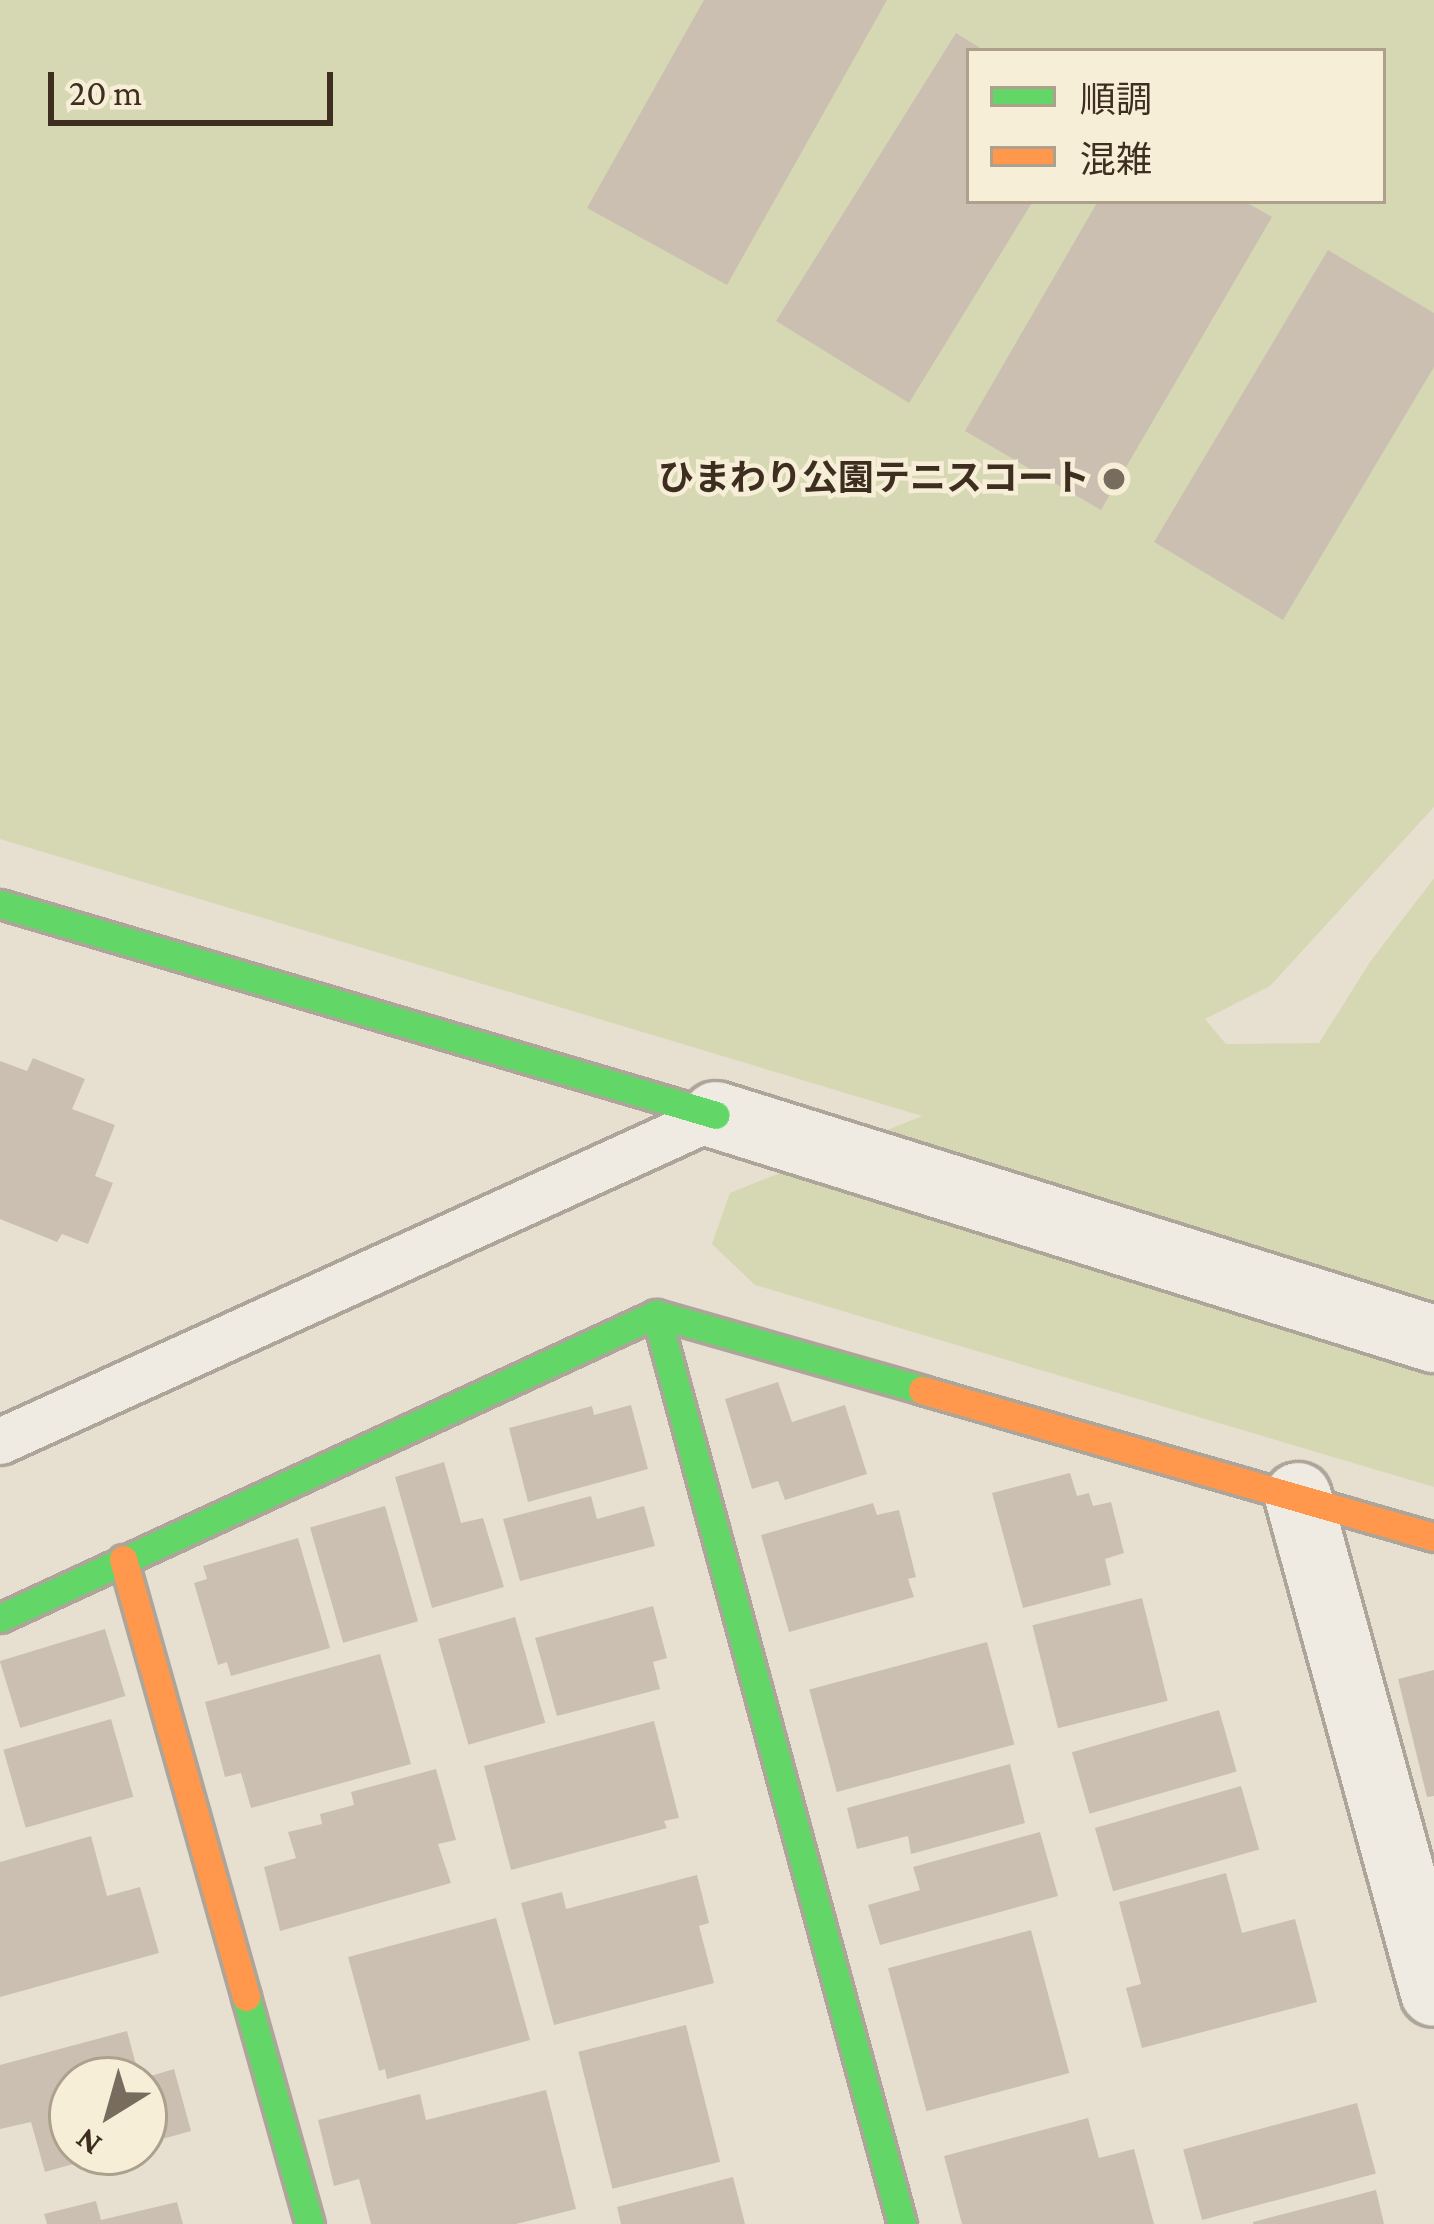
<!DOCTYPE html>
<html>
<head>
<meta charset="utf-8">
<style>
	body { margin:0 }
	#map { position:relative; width:1434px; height:2224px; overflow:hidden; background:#e7e0d1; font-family:"Crimson Pro","Noto Sans JP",serif }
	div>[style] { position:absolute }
	.green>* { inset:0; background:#d6d7b3 }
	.building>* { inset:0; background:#cbbfb2; transform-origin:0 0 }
	.roads { filter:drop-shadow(3px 0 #ada599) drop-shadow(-3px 0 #ada599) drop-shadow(0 3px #ada599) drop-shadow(0 -3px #ada599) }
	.lane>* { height:45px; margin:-22.5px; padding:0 22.5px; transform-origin:22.5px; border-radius:22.5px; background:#efebe3 }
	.street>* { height:66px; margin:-33px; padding:0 33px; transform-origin:33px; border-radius:33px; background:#efebe3 }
	.fast>* { height:27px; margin:-13.5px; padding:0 13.5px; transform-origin:13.5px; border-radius:13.5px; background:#63d668 }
	.slow>* { height:27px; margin:-13.5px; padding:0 13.5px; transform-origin:13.5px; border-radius:13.5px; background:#ff974d }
	.dots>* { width:33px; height:33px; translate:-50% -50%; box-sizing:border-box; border:6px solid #f7eed8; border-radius:50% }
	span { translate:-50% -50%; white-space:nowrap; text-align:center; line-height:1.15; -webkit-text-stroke:9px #f7eed8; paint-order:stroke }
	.poi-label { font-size:36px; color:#3d2e20; font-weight:700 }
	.right { translate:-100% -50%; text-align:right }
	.legend { position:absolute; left:966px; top:48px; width:420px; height:156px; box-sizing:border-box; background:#f7eed8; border:3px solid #ada18e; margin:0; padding:15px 21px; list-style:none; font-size:36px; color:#3d2e20 }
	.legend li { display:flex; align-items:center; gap:24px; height:60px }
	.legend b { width:60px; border:3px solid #ada18e }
	.north { position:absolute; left:48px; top:2056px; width:120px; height:120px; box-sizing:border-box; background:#f7eed8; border:3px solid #ada18e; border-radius:50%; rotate:217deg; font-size:33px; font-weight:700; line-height:48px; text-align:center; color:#3d2e20 }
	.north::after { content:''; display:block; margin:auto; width:42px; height:54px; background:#786c5e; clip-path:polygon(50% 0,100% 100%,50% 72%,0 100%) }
	.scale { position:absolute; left:48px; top:72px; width:285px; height:54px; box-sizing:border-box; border:6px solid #3d2e20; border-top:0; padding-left:15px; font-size:36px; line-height:42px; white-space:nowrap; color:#3d2e20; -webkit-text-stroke:9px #f7eed8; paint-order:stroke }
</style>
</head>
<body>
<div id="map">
	<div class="green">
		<div style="clip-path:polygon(evenodd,0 0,1434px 0,1434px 807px,1270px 986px,1205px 1019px,1226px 1044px,1319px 1043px,1370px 962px,1434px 878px,1434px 1487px,755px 1285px,712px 1244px,730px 1193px,922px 1116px,0 839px,0 0,969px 51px,1383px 51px,1383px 201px,969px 201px,969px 51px)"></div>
	</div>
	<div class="building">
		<div style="clip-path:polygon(704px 0,887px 0,727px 285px,587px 208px)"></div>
		<div style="clip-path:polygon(956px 33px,985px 51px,969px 51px,969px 201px,1033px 201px,909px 403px,776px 321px)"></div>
		<div style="clip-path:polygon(1098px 201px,1244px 201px,1272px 217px,1101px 510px,965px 431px)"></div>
		<div style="clip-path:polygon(1328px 250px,1434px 313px,1434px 367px,1283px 620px,1154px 542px)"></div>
		<div style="clip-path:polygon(33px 1058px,85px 1079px,72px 1109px,115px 1125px,95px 1176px,113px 1183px,88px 1244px,62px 1234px,57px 1242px,0 1219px,0 1061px,27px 1071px)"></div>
		<div style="clip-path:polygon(778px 1382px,792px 1422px,845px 1405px,867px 1474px,785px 1500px,778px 1481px,752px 1489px,725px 1399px)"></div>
		<div style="clip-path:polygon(631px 1405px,648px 1469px,528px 1502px,509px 1428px,592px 1406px,594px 1415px)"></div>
		<div style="clip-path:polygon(444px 1462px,461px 1523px,483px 1518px,504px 1587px,432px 1608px,395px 1477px)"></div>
		<div style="clip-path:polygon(1070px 1473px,1077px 1496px,1089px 1493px,1093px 1506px,1111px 1502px,1124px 1553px,1105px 1559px,1111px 1585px,1023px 1608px,992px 1493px)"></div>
		<div style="clip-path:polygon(591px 1496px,597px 1519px,644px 1506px,655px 1546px,520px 1581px,503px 1519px)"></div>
		<div style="clip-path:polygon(873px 1503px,877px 1515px,899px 1510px,916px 1577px,908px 1579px,914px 1597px,789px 1632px,761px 1535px)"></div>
		<div style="left:385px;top:1506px;width:120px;height:78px;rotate:74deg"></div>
		<div style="clip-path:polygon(298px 1538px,330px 1648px,231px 1676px,227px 1662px,218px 1665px,194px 1583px,207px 1579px,203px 1566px)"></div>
		<div style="left:1142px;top:1598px;width:106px;height:113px;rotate:76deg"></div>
		<div style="clip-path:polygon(653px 1606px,667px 1658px,653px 1662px,660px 1689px,557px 1716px,535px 1638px)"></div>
		<div style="left:515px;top:1617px;width:110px;height:80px;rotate:74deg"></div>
		<div style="left:105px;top:1629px;width:70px;height:110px;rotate:73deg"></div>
		<div style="left:987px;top:1642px;width:106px;height:184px;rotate:75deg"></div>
		<div style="clip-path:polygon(380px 1654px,411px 1764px,251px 1808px,241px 1773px,225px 1777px,205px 1702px)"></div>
		<div style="clip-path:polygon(1434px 1670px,1434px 1796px,1427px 1797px,1398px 1679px)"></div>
		<div style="left:1219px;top:1710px;width:64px;height:153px;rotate:74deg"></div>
		<div style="left:111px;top:1719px;width:81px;height:112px;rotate:74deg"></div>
		<div style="clip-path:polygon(654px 1721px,679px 1818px,664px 1821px,667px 1828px,511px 1870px,484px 1766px)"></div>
		<div style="clip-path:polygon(1010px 1764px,1025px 1823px,911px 1854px,908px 1836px,857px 1849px,847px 1808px)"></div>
		<div style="clip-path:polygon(436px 1769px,456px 1840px,438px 1844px,451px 1883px,280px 1931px,264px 1867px,296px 1858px,288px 1832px,322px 1824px,320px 1814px,354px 1805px,351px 1792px)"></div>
		<div style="left:1241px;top:1786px;width:66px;height:152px;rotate:74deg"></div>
		<div style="clip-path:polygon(1040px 1832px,1058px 1896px,880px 1945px,868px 1905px,920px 1890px,913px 1867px)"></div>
		<div style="clip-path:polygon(91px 1836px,107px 1896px,140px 1887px,159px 1953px,0 1997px,0 1862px)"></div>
		<div style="clip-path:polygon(1226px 1873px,1242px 1933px,1295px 1919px,1317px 2002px,1142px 2048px,1126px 1988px,1141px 1984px,1119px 1902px)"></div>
		<div style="clip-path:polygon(697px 1875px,709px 1923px,699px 1926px,714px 1983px,554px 2025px,521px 1903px,562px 1892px,566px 1909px)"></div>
		<div style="clip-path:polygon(496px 1918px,530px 2040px,387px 2079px,385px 2069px,379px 2071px,348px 1957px)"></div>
		<div style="left:1031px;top:1930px;width:148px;height:148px;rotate:75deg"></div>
		<div style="left:686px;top:2025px;width:141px;height:111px;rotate:76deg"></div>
		<div style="clip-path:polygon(127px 2031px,140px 2080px,72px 2080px,72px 2152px,112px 2153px,45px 2172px,31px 2122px,0 2129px,0 2065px)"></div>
		<div style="clip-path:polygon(174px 2069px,191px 2131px,144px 2144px,144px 2078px)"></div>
		<div style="clip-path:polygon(546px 2090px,576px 2209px,516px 2224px,371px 2224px,359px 2179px,334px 2186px,318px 2120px,420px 2094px,426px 2120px)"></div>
		<div style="left:1357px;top:2103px;width:73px;height:180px;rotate:75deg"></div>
		<div style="clip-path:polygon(1088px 2118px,1099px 2158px,1134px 2149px,1154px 2224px,962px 2224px,944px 2156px)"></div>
		<div style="clip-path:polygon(733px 2177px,745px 2224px,621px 2224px,617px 2207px)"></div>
		<div style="clip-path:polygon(1376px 2190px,1384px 2224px,1253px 2224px,1253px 2222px)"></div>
		<div style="clip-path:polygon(96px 2201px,101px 2220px,177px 2202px,183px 2224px,47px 2224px,44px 2214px)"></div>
	</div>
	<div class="roads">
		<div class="lane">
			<div style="left:0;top:1441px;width:787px;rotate:-24.48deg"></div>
		</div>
		<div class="street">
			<div style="left:716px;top:1115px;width:752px;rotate:17.33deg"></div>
			<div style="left:1298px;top:1496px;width:515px;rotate:74.7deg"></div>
		</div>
		<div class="fast">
			<div style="left:0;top:904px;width:746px;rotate:16.42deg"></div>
			<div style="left:656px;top:1314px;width:943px;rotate:74.87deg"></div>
			<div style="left:0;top:1618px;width:723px;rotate:-24.86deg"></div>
			<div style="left:656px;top:1314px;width:277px;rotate:15.9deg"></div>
			<div style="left:246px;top:1997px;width:236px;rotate:74.3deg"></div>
		</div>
		<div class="slow">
			<div style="left:922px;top:1390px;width:533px;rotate:16.02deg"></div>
			<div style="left:123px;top:1559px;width:455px;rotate:74.3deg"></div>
		</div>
	</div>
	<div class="dots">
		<div style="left:1114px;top:479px;background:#786c5e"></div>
	</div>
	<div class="poi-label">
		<span class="right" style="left:1090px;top:479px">ひまわり公園テニスコート</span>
	</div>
	<ul class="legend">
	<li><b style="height:15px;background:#63d668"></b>順調</li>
	<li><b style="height:15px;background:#ff974d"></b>混雑</li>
	</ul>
	<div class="north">N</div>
	<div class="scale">20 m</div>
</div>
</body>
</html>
